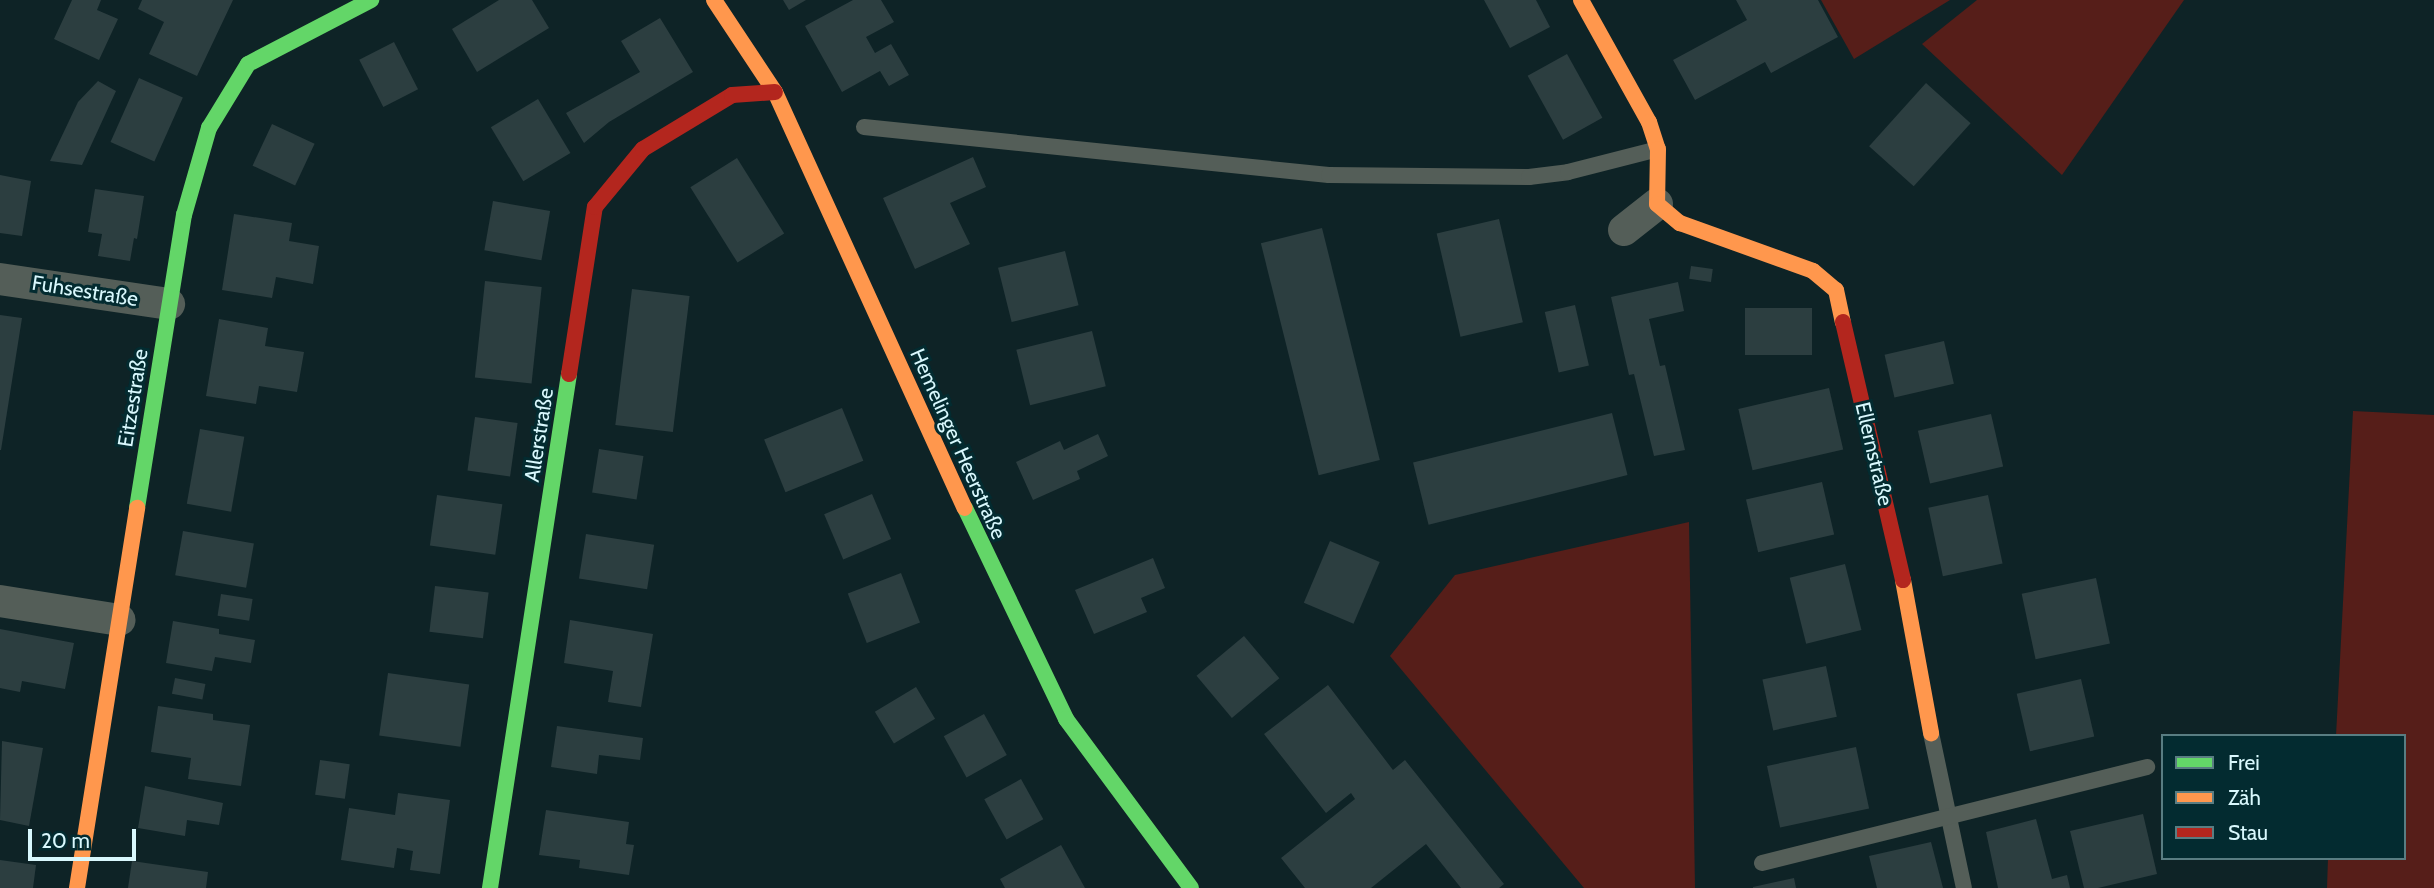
<!DOCTYPE html>
<html>
<head>
<meta charset="utf-8">
<style>
	body { margin:0 }
	#map { position:relative; width:2434px; height:888px; overflow:hidden; background:#0e2326; font-family:Cabin,sans-serif }
	div>[style] { position:absolute }
	.green>* { inset:0; background:#561e19 }
	.building>* { inset:0; background:#2c3e40; transform-origin:0 0 }
	.lane>* { height:16px; margin:-8px; padding:0 8px; transform-origin:8px; border-radius:8px; background:#545e58 }
	.street>* { height:32px; margin:-16px; padding:0 16px; transform-origin:16px; border-radius:16px; background:#545e58 }
	.fast>* { height:16px; margin:-8px; padding:0 8px; transform-origin:8px; border-radius:8px; background:#63d668 }
	.slow>* { height:16px; margin:-8px; padding:0 8px; transform-origin:8px; border-radius:8px; background:#ff974d }
	.jam>* { height:16px; margin:-8px; padding:0 8px; transform-origin:8px; border-radius:8px; background:#b3261e }
	span { translate:-50% -50%; white-space:nowrap; text-align:center; line-height:1.15; -webkit-text-stroke:6px #032b30; paint-order:stroke }
	.street-label { font-size:21px; color:#d9f8fd }
	.legend { position:absolute; left:2161px; top:734px; width:245px; height:126px; box-sizing:border-box; background:#032b30; border:2px solid #597d82; margin:0; padding:9px 12px; list-style:none; font-size:21px; color:#d9f8fd }
	.legend li { display:flex; align-items:center; gap:14px; height:35px }
	.legend b { width:35px; border:2px solid #597d82 }
	.scale { position:absolute; left:28px; top:829px; width:108px; height:32px; box-sizing:border-box; border:4px solid #d9f8fd; border-top:0; padding-left:9px; font-size:21px; line-height:24px; white-space:nowrap; color:#d9f8fd; -webkit-text-stroke:5px #032b30; paint-order:stroke }
</style>
</head>
<body>
<div id="map">
	<div class="green">
		<div style="clip-path:polygon(1821px 0,1950px 0,1854px 59px)"></div>
		<div style="clip-path:polygon(1977px 0,2184px 0,2062px 175px,1922px 44px)"></div>
		<div style="clip-path:polygon(2353px 411px,2434px 415px,2434px 888px,2327px 888px,2328px 858px,2404px 858px,2404px 736px,2336px 736px)"></div>
		<div style="clip-path:polygon(1689px 522px,1695px 888px,1584px 888px,1390px 656px,1455px 575px)"></div>
	</div>
	<div class="building">
		<div style="clip-path:polygon(72px 0,101px 0,97px 10px,118px 19px,99px 60px,54px 39px)"></div>
		<div style="clip-path:polygon(142px 0,233px 0,197px 76px,149px 54px,164px 22px,138px 9px)"></div>
		<div style="clip-path:polygon(499px 0,532px 0,549px 28px,477px 72px,452px 29px)"></div>
		<div style="clip-path:polygon(783px 0,806px 0,789px 10px)"></div>
		<div style="clip-path:polygon(853px 0,881px 0,894px 22px,866px 37px,875px 53px,891px 44px,909px 75px,889px 86px,880px 71px,842px 92px,805px 26px)"></div>
		<div style="clip-path:polygon(1484px 0,1536px 0,1550px 27px,1510px 48px)"></div>
		<div style="clip-path:polygon(1736px 0,1818px 0,1838px 37px,1771px 73px,1765px 62px,1695px 100px,1673px 60px,1747px 20px)"></div>
		<div style="clip-path:polygon(660px 18px,693px 72px,609px 122px,584px 143px,566px 113px,640px 72px,621px 41px)"></div>
		<div style="left:394px;top:42px;width:53px;height:39px;rotate:63deg"></div>
		<div style="left:1567px;top:54px;width:73px;height:45px;rotate:61deg"></div>
		<div style="left:139px;top:78px;width:48px;height:70px;rotate:24deg"></div>
		<div style="clip-path:polygon(98px 81px,116px 91px,82px 165px,50px 161px,78px 102px)"></div>
		<div style="left:1926px;top:83px;width:60px;height:85px;rotate:42deg"></div>
		<div style="left:538px;top:99px;width:63px;height:55px;rotate:59deg"></div>
		<div style="left:272px;top:124px;width:47px;height:46px;rotate:25deg"></div>
		<div style="clip-path:polygon(973px 157px,986px 187px,950px 203px,970px 244px,915px 269px,883px 198px)"></div>
		<div style="left:737px;top:158px;width:89px;height:55px;rotate:58deg"></div>
		<div style="clip-path:polygon(0 175px,31px 181px,22px 236px,0 233px)"></div>
		<div style="clip-path:polygon(95px 189px,144px 196px,137px 239px,134px 238px,130px 261px,98px 256px,102px 234px,88px 232px)"></div>
		<div style="left:493px;top:201px;width:58px;height:50px;rotate:10deg"></div>
		<div style="clip-path:polygon(234px 214px,292px 223px,289px 241px,319px 246px,313px 284px,276px 277px,272px 298px,222px 290px)"></div>
		<div style="left:1499px;top:219px;width:106px;height:64px;rotate:77deg"></div>
		<div style="left:1322px;top:228px;width:239px;height:63px;rotate:76deg"></div>
		<div style="left:1065px;top:251px;width:56px;height:69px;rotate:76deg"></div>
		<div style="left:1691px;top:266px;width:22px;height:13px;rotate:8deg"></div>
		<div style="left:485px;top:281px;width:57px;height:97px;rotate:6deg"></div>
		<div style="clip-path:polygon(1678px 282px,1684px 311px,1649px 319px,1660px 366px,1665px 365px,1685px 450px,1654px 456px,1634px 374px,1629px 375px,1611px 297px)"></div>
		<div style="left:632px;top:289px;width:58px;height:137px;rotate:7deg"></div>
		<div style="left:1575px;top:305px;width:62px;height:31px;rotate:77deg"></div>
		<div style="left:1812px;top:308px;width:47px;height:67px;rotate:90deg"></div>
		<div style="clip-path:polygon(0 315px,22px 318px,1px 450px,0 450px)"></div>
		<div style="clip-path:polygon(219px 319px,268px 328px,265px 346px,304px 352px,297px 392px,259px 386px,256px 404px,206px 396px)"></div>
		<div style="left:1092px;top:331px;width:57px;height:78px;rotate:76deg"></div>
		<div style="left:1944px;top:341px;width:44px;height:61px;rotate:77deg"></div>
		<div style="left:1829px;top:388px;width:63px;height:93px;rotate:77deg"></div>
		<div style="left:842px;top:408px;width:57px;height:84px;rotate:68deg"></div>
		<div style="left:1612px;top:413px;width:64px;height:205px;rotate:76deg"></div>
		<div style="left:1991px;top:414px;width:54px;height:75px;rotate:77deg"></div>
		<div style="left:475px;top:417px;width:43px;height:54px;rotate:8deg"></div>
		<div style="left:200px;top:429px;width:45px;height:76px;rotate:10deg"></div>
		<div style="clip-path:polygon(1098px 434px,1108px 456px,1077px 471px,1080px 479px,1033px 500px,1016px 462px,1060px 441px,1064px 450px)"></div>
		<div style="left:599px;top:449px;width:45px;height:44px;rotate:9deg"></div>
		<div style="left:1822px;top:482px;width:54px;height:78px;rotate:77deg"></div>
		<div style="left:872px;top:494px;width:49px;height:52px;rotate:67deg"></div>
		<div style="left:437px;top:495px;width:66px;height:51px;rotate:8deg"></div>
		<div style="left:1988px;top:495px;width:70px;height:61px;rotate:78deg"></div>
		<div style="left:183px;top:531px;width:72px;height:45px;rotate:10deg"></div>
		<div style="left:586px;top:534px;width:69px;height:45px;rotate:9deg"></div>
		<div style="left:1330px;top:541px;width:54px;height:67px;rotate:23deg"></div>
		<div style="clip-path:polygon(1153px 558px,1165px 588px,1141px 598px,1147px 612px,1094px 634px,1075px 590px)"></div>
		<div style="left:1845px;top:564px;width:68px;height:57px;rotate:76deg"></div>
		<div style="left:901px;top:573px;width:53px;height:57px;rotate:69deg"></div>
		<div style="left:2096px;top:578px;width:67px;height:76px;rotate:78deg"></div>
		<div style="left:435px;top:586px;width:54px;height:46px;rotate:7deg"></div>
		<div style="left:221px;top:594px;width:32px;height:22px;rotate:9deg"></div>
		<div style="clip-path:polygon(570px 620px,653px 634px,641px 707px,608px 702px,613px 671px,564px 663px)"></div>
		<div style="clip-path:polygon(173px 621px,219px 629px,219px 634px,255px 640px,251px 663px,215px 657px,212px 671px,166px 663px)"></div>
		<div style="clip-path:polygon(0 629px,74px 643px,65px 689px,22px 681px,20px 692px,0 688px)"></div>
		<div style="left:1244px;top:636px;width:55px;height:62px;rotate:50deg"></div>
		<div style="left:1826px;top:666px;width:52px;height:65px;rotate:78deg"></div>
		<div style="left:388px;top:673px;width:82px;height:63px;rotate:8deg"></div>
		<div style="left:175px;top:678px;width:31px;height:16px;rotate:11deg"></div>
		<div style="left:2081px;top:679px;width:59px;height:66px;rotate:77deg"></div>
		<div style="clip-path:polygon(1328px 685px,1393px 770px,1405px 760px,1504px 884px,1499px 888px,1461px 888px,1426px 844px,1371px 888px,1305px 888px,1281px 858px,1355px 799px,1351px 793px,1326px 813px,1264px 734px)"></div>
		<div style="left:916px;top:687px;width:37px;height:48px;rotate:59deg"></div>
		<div style="clip-path:polygon(158px 706px,213px 714px,213px 720px,250px 725px,241px 786px,188px 779px,191px 758px,151px 752px)"></div>
		<div style="left:984px;top:714px;width:47px;height:46px;rotate:61deg"></div>
		<div style="clip-path:polygon(557px 726px,643px 738px,640px 760px,599px 755px,597px 774px,551px 767px)"></div>
		<div style="clip-path:polygon(2px 741px,43px 748px,29px 826px,0 820px)"></div>
		<div style="left:1856px;top:747px;width:63px;height:91px;rotate:78deg"></div>
		<div style="left:320px;top:760px;width:30px;height:35px;rotate:8deg"></div>
		<div style="left:1021px;top:779px;width:46px;height:42px;rotate:61deg"></div>
		<div style="clip-path:polygon(145px 786px,223px 803px,219px 825px,187px 820px,185px 836px,138px 828px)"></div>
		<div style="clip-path:polygon(398px 793px,450px 800px,440px 874px,410px 870px,413px 851px,397px 848px,394px 868px,341px 860px,349px 808px,395px 815px)"></div>
		<div style="clip-path:polygon(546px 810px,629px 822px,626px 844px,634px 845px,629px 875px,579px 868px,580px 860px,539px 855px)"></div>
		<div style="clip-path:polygon(2143px 814px,2157px 874px,2098px 888px,2084px 888px,2070px 831px)"></div>
		<div style="clip-path:polygon(2036px 819px,2052px 879px,2067px 875px,2070px 888px,1998px 888px,1986px 832px)"></div>
		<div style="clip-path:polygon(1931px 842px,1943px 888px,1877px 888px,1869px 856px)"></div>
		<div style="clip-path:polygon(1061px 845px,1085px 888px,1005px 888px,1000px 879px)"></div>
		<div style="clip-path:polygon(0 860px,36px 865px,33px 888px,0 888px)"></div>
		<div style="clip-path:polygon(132px 861px,208px 872px,206px 888px,128px 888px)"></div>
		<div style="clip-path:polygon(1794px 878px,1796px 888px,1753px 888px,1753px 887px)"></div>
	</div>
	<div class="lane">
		<div style="left:864px;top:127px;width:467px;rotate:5.9deg"></div>
		<div style="left:1329px;top:175px;width:200px;rotate:0.6deg"></div>
		<div style="left:1529px;top:177px;width:39px;rotate:-7deg"></div>
		<div style="left:1568px;top:172px;width:93px;rotate:-14.3deg"></div>
		<div style="left:1931px;top:733px;width:158px;rotate:78deg"></div>
		<div style="left:1762px;top:863px;width:397px;rotate:-14deg"></div>
	</div>
	<div class="street">
		<div style="left:1624px;top:230px;width:42px;rotate:-38.2deg"></div>
		<div style="left:0;top:279px;width:171px;rotate:8.4deg"></div>
		<div style="left:0;top:601px;width:121px;rotate:9deg"></div>
	</div>
	<div class="fast">
		<div style="left:137px;top:508px;width:297px;rotate:-80.9deg"></div>
		<div style="left:184px;top:215px;width:91px;rotate:-74deg"></div>
		<div style="left:209px;top:128px;width:75px;rotate:-58.6deg"></div>
		<div style="left:248px;top:64px;width:139px;rotate:-27.5deg"></div>
		<div style="left:965px;top:508px;width:234px;rotate:64.4deg"></div>
		<div style="left:1066px;top:719px;width:210px;rotate:53.5deg"></div>
		<div style="left:490px;top:888px;width:520px;rotate:-81.26deg"></div>
	</div>
	<div class="slow">
		<div style="left:714px;top:0;width:110px;rotate:56.5deg"></div>
		<div style="left:775px;top:92px;width:457px;rotate:65.5deg"></div>
		<div style="left:1581px;top:0;width:140px;rotate:60.9deg"></div>
		<div style="left:1649px;top:122px;width:28px;rotate:72deg"></div>
		<div style="left:1658px;top:149px;width:55px;rotate:91deg"></div>
		<div style="left:1657px;top:204px;width:30px;rotate:40deg"></div>
		<div style="left:1680px;top:223px;width:141px;rotate:19.8deg"></div>
		<div style="left:1813px;top:271px;width:30px;rotate:40deg"></div>
		<div style="left:1836px;top:290px;width:33px;rotate:78deg"></div>
		<div style="left:1903px;top:580px;width:156px;rotate:79.6deg"></div>
		<div style="left:77px;top:888px;width:385px;rotate:-81deg"></div>
	</div>
	<div class="jam">
		<div style="left:1843px;top:322px;width:265px;rotate:76.9deg"></div>
		<div style="left:569px;top:374px;width:169px;rotate:-81.2deg"></div>
		<div style="left:595px;top:207px;width:75px;rotate:-50.4deg"></div>
		<div style="left:643px;top:149px;width:104px;rotate:-31.2deg"></div>
		<div style="left:732px;top:95px;width:43px;rotate:-4deg"></div>
	</div>
	<div class="street-label">
		<span style="left:85px;top:291px;rotate:9deg">Fuhsestraße</span>
		<span style="left:133px;top:398px;rotate:-81deg">Eitzestraße</span>
		<span style="left:539px;top:435px;rotate:-81deg">Allerstraße</span>
		<span style="left:958px;top:444px;rotate:66deg">Hemelinger Heerstraße</span>
		<span style="left:1874px;top:454px;rotate:77deg">Ellernstraße</span>
	</div>
	<ul class="legend">
	<li><b style="height:9px;background:#63d668"></b>Frei</li>
	<li><b style="height:9px;background:#ff974d"></b>Zäh</li>
	<li><b style="height:9px;background:#b3261e"></b>Stau</li>
	</ul>
	<div class="scale">20 m</div>
</div>
</body>
</html>
